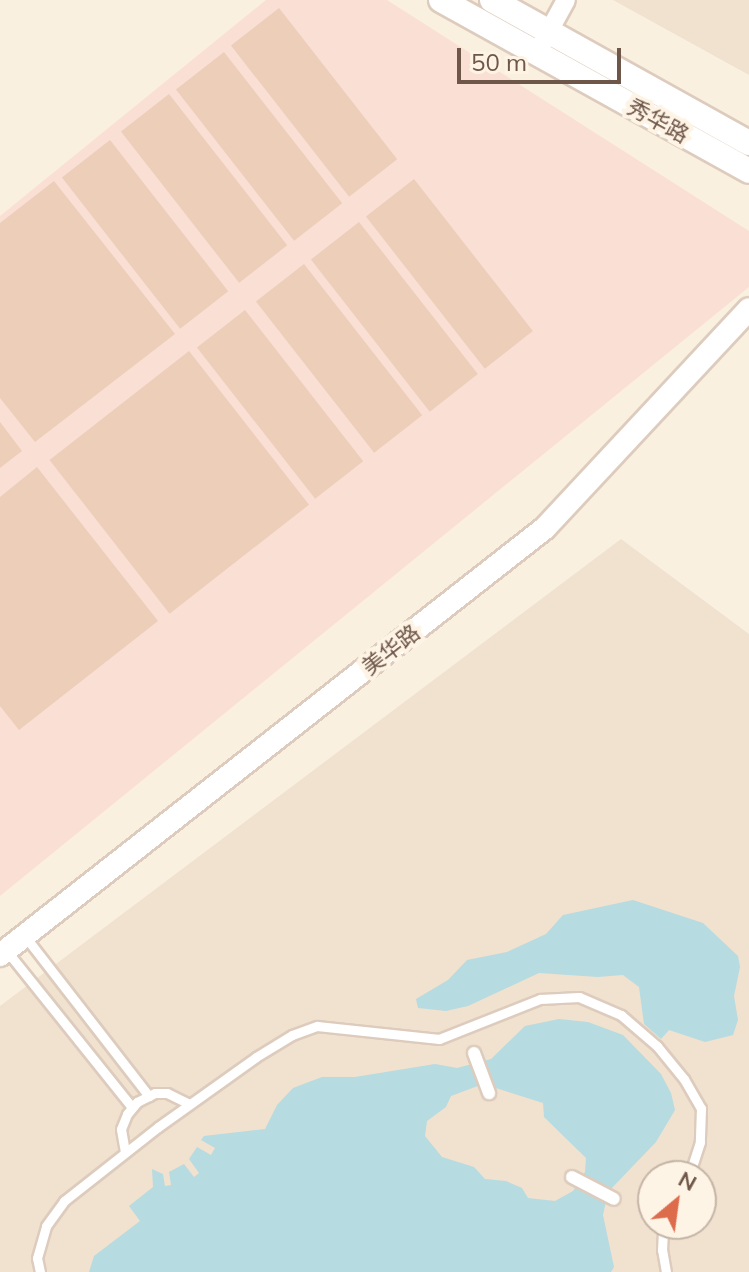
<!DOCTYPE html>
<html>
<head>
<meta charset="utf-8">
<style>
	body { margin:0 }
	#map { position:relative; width:749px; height:1272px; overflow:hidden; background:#faf0e0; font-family:Mulish,"Noto Sans SC",sans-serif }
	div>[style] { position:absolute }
	.residential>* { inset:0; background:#f1e1cf }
	.commercial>* { inset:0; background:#fadfd4 }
	.water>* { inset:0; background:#b6dbe1 }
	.building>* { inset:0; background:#edceb9; transform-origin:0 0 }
	.roads { filter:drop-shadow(2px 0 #ddccbd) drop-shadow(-2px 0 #ddccbd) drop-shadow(0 2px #ddccbd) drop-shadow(0 -2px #ddccbd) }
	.service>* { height:9px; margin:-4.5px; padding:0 4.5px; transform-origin:4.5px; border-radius:4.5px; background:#fff }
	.pedestrian>* { height:12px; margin:-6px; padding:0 6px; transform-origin:6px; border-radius:6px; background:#fff }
	.minor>* { height:18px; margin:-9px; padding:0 9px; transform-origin:9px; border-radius:9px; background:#fff }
	.tertiary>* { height:22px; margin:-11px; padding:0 11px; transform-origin:11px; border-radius:11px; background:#fff }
	.secondary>* { height:24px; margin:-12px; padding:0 12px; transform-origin:12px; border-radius:12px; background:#fff }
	span { translate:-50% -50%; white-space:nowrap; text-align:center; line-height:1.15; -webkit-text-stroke:8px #fef4e5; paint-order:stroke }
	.street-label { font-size:22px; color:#6e5649 }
	.north { position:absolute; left:637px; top:1160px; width:80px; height:80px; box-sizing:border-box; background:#fef4e5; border:2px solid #c4b5a7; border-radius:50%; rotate:29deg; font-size:22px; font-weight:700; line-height:32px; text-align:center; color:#6e5649 }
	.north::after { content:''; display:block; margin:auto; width:28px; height:36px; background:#dd6c4c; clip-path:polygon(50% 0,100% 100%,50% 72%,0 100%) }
	.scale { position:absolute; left:457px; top:48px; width:164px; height:36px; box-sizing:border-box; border:4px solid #6e5649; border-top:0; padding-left:10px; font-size:24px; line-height:28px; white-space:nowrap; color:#6e5649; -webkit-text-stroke:6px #fef4e5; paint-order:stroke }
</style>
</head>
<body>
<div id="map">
	<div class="residential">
		<div style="clip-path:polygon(613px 0,749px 0,749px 75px)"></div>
		<div style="clip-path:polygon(evenodd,621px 539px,749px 634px,749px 1272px,0 1272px,0 1006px,621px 539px,653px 1176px,701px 1176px,701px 1224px,653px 1224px,653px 1176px)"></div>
	</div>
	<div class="commercial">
		<div style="clip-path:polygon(266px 0,387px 0,749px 231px,749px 287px,0 896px,0 216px)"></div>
	</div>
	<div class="water">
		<div style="clip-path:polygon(633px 900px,703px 923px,738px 956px,740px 967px,734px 996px,738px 1020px,733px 1035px,705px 1042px,669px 1030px,661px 1039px,644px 1024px,639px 987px,623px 975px,598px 977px,539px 973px,468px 1006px,446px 1011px,418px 1008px,416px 999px,448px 980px,467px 960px,507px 952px,546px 934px,563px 915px)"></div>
		<div style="clip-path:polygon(evenodd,559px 1019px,588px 1022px,623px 1035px,661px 1074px,671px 1093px,675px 1110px,656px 1142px,608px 1192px,603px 1215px,614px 1267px,611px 1272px,89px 1272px,94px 1256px,140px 1221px,129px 1206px,153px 1187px,152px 1169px,163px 1174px,165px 1186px,171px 1185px,169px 1172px,184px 1164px,194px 1177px,199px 1173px,189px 1159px,197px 1147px,211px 1155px,215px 1148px,201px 1140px,204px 1136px,265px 1129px,277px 1105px,293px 1088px,322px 1077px,355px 1077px,435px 1064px,457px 1068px,491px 1059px,525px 1026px,559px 1019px,483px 1084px,543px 1103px,544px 1117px,586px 1158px,585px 1172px,573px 1191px,555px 1201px,528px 1198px,522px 1188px,506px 1181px,485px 1179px,474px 1167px,442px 1157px,425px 1136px,427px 1121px,446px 1107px,451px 1096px,483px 1084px)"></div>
	</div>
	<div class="building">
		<div style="left:279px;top:8px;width:192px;height:61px;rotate:52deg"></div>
		<div style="left:224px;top:52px;width:192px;height:61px;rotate:52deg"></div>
		<div style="left:169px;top:94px;width:192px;height:61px;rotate:52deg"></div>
		<div style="left:110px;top:140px;width:192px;height:61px;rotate:52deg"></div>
		<div style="left:414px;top:179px;width:193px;height:61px;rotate:52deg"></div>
		<div style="clip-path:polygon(54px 181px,175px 334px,35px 442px,0 398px,0 223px)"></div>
		<div style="left:359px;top:222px;width:193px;height:61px;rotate:52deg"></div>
		<div style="left:304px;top:264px;width:192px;height:61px;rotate:52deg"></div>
		<div style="left:245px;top:310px;width:192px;height:61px;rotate:52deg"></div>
		<div style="left:189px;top:351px;width:195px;height:177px;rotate:52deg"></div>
		<div style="clip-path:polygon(0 422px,22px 451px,0 468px)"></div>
		<div style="clip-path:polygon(37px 467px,158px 621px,19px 730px,0 706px,0 497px)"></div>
	</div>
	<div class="roads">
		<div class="service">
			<div style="left:24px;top:935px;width:204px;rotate:52.2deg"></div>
			<div style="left:6px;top:950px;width:201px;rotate:51.3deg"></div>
			<div style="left:125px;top:1152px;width:23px;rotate:-100deg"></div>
			<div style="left:121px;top:1129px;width:16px;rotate:-68deg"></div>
			<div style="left:127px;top:1114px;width:16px;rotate:-50deg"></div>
			<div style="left:137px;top:1102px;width:20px;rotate:-27deg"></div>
			<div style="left:155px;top:1093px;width:12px"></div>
			<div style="left:167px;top:1093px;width:25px;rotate:26deg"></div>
			<div style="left:40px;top:1272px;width:14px;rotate:-102deg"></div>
			<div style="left:37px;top:1258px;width:33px;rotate:-74deg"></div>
			<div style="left:46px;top:1226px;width:31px;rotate:-54deg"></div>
			<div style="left:64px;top:1201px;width:120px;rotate:-38.2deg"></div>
			<div style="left:158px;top:1127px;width:120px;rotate:-35.5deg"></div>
			<div style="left:256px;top:1057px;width:42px;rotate:-31.4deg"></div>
			<div style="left:292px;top:1035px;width:27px;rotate:-20deg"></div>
			<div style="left:317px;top:1026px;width:123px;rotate:6.1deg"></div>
			<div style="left:439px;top:1039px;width:109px;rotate:-21.6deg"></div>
			<div style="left:540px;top:999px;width:39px;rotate:-3deg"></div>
			<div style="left:579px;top:997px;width:46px;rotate:23.2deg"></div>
			<div style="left:621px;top:1015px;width:48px;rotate:40.7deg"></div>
			<div style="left:657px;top:1046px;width:43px;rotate:50.7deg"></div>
			<div style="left:684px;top:1079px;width:34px;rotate:60deg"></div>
			<div style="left:701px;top:1108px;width:34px;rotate:92deg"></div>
			<div style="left:700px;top:1142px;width:36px;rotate:108deg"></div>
			<div style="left:666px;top:1272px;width:22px;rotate:-100deg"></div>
			<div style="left:662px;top:1250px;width:17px;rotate:-87deg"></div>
			<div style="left:663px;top:1233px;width:10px;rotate:-61deg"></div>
		</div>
		<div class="pedestrian">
			<div style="left:474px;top:1053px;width:43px;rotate:69.4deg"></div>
			<div style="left:572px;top:1177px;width:47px;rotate:27.6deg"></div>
		</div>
		<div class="minor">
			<div style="left:537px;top:53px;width:60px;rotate:-61.3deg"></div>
		</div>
		<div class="tertiary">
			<div style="left:0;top:955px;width:692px;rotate:-38.08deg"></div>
			<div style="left:545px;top:528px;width:299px;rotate:-47deg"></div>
		</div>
		<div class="secondary">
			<div style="left:441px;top:0;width:352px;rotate:29deg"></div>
			<div style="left:492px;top:0;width:294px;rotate:29.1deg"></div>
		</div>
	</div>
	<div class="street-label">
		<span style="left:658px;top:121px;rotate:29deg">秀华路</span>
		<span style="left:391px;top:650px;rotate:-38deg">美华路</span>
	</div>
	<div class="north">N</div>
	<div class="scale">50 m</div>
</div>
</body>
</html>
